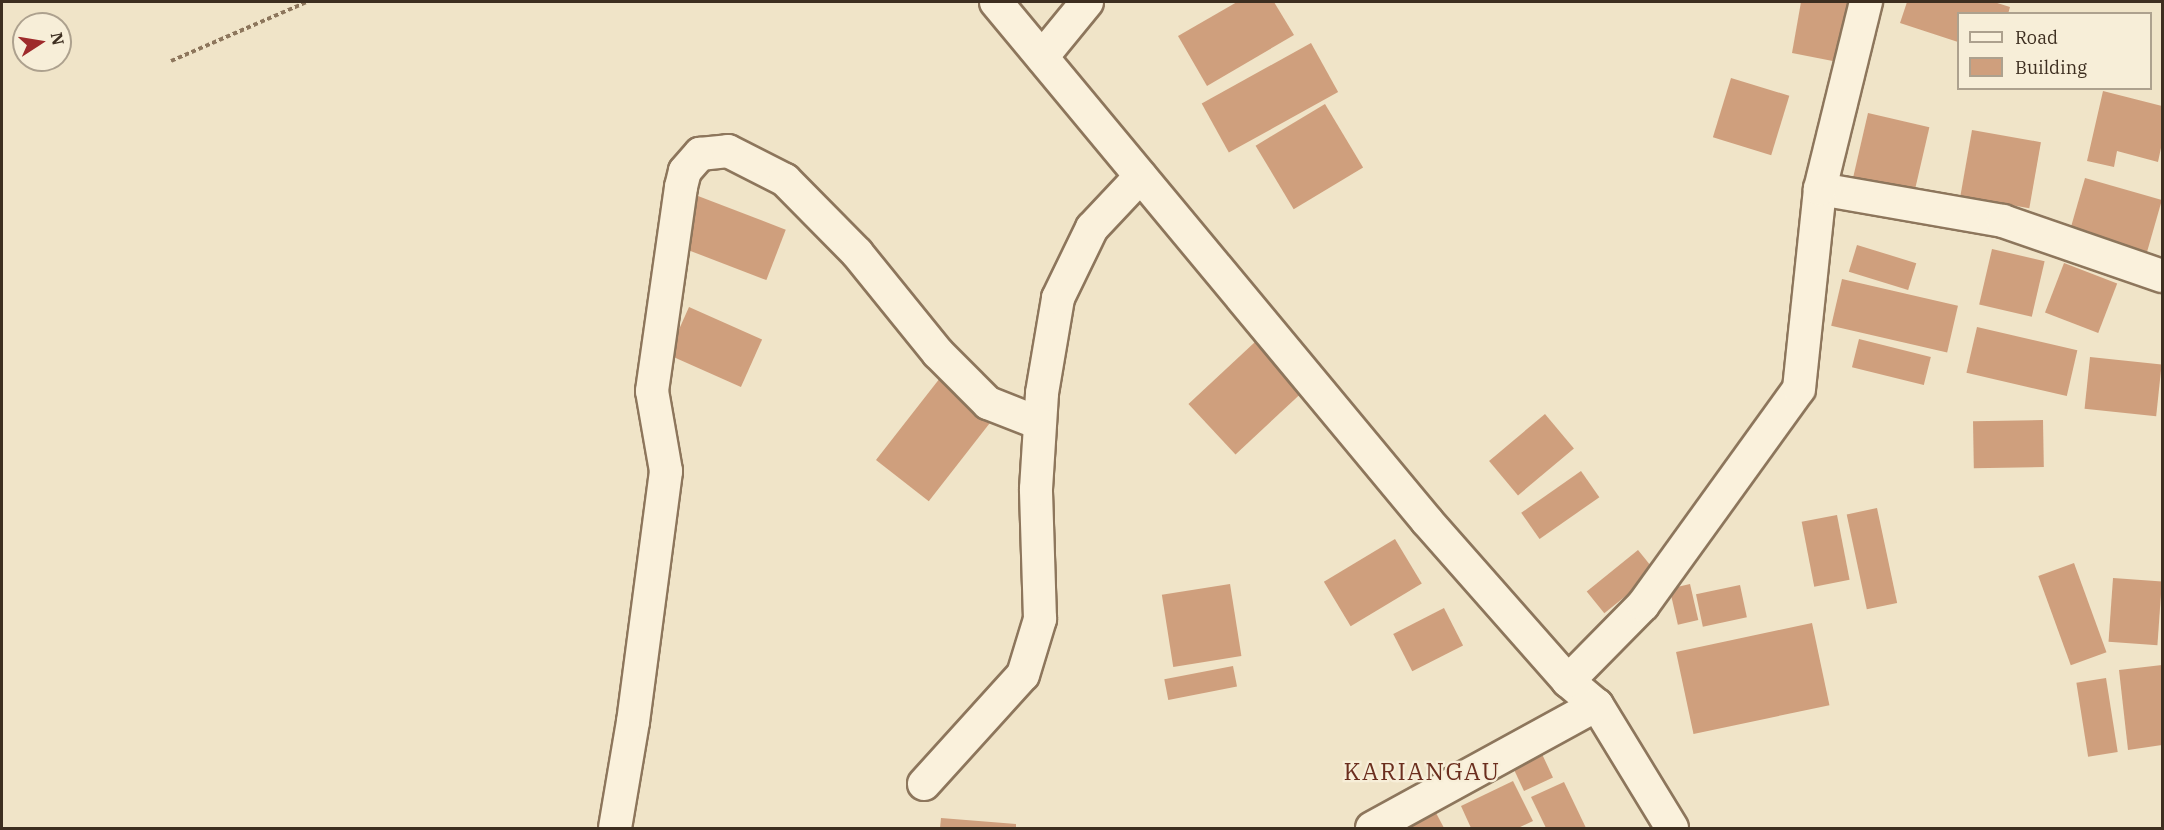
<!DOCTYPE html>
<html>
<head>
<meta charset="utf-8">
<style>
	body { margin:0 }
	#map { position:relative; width:2164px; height:830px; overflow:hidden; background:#f0e4c8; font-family:"IBM Plex Serif",serif }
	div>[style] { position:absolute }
	.building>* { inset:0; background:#cf9f7d; transform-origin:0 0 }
	.path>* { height:4px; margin-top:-2px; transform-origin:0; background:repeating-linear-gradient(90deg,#8d765c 0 4.5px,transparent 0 7.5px) }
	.roads { filter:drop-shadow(2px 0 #8d765c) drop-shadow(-2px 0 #8d765c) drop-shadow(0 2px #8d765c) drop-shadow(0 -2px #8d765c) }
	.street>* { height:32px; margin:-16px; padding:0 16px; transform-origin:16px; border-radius:16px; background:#faf1dc }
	span { translate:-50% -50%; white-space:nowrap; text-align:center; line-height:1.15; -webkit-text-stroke:4.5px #f7eed8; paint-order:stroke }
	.quarter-label { font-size:24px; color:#6b2e1e; letter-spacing:1.5px }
	.frame { position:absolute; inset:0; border:3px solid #3d2e20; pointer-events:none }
	.legend { position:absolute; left:1957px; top:12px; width:195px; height:78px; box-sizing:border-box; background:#f7eed8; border:2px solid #ada18e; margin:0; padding:8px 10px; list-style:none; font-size:18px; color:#3d2e20 }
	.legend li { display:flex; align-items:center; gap:12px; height:30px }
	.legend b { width:30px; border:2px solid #ada18e }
	.north { position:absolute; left:12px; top:12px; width:60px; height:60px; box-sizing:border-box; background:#f7eed8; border:2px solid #ada18e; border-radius:50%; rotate:78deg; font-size:16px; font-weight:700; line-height:24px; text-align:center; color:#3d2e20 }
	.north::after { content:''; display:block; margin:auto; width:21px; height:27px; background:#9e2a2b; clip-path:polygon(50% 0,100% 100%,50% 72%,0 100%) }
</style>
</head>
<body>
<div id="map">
	<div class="building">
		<div style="clip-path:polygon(1237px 2px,1274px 2px,1294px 35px,1207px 86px,1178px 36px)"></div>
		<div style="clip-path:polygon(1801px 2px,1860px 2px,1848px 64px,1792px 53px)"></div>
		<div style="clip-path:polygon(1907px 2px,1994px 2px,2010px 7px,2008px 14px,1958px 14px,1958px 42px,1900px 23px)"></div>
		<div style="left:1311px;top:43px;width:56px;height:125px;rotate:61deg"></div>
		<div style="left:1731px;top:78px;width:61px;height:62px;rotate:17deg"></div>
		<div style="clip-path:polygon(2103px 91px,2162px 106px,2162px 143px,2158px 162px,2117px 151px,2114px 167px,2087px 161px)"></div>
		<div style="left:1325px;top:104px;width:74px;height:81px;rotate:59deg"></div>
		<div style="left:1868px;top:113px;width:63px;height:69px;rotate:13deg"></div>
		<div style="left:1972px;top:130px;width:70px;height:67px;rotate:10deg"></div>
		<div style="left:2085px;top:178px;width:80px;height:54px;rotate:16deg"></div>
		<div style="left:698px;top:196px;width:94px;height:54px;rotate:21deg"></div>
		<div style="left:1857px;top:245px;width:62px;height:28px;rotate:17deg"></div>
		<div style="left:1992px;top:249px;width:54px;height:57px;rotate:13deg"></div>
		<div style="left:2064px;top:263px;width:57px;height:53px;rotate:21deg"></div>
		<div style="left:1842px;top:279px;width:119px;height:48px;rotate:13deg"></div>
		<div style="left:689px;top:307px;width:80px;height:52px;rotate:24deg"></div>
		<div style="left:1977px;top:327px;width:103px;height:47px;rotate:13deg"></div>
		<div style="left:1859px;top:339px;width:74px;height:29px;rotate:14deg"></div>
		<div style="left:1255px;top:342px;width:69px;height:91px;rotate:47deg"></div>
		<div style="left:2090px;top:357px;width:72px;height:52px;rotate:6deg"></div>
		<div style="left:940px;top:378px;width:67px;height:104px;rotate:38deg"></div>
		<div style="left:1545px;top:414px;width:45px;height:73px;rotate:50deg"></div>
		<div style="left:2043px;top:420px;width:47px;height:70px;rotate:89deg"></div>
		<div style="left:1581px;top:471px;width:32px;height:73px;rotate:55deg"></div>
		<div style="left:1877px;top:508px;width:97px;height:31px;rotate:78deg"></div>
		<div style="left:1837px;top:515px;width:66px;height:36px;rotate:79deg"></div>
		<div style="left:1395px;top:539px;width:52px;height:83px;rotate:59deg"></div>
		<div style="left:1638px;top:550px;width:28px;height:66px;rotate:51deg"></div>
		<div style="left:2074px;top:563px;width:95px;height:38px;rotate:70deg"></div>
		<div style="left:2113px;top:578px;width:49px;height:64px;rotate:4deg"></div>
		<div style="left:1230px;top:584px;width:73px;height:69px;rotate:81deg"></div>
		<div style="left:1690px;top:584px;width:37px;height:21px;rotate:77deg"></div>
		<div style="left:1740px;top:585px;width:33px;height:45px;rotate:78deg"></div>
		<div style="left:1444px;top:608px;width:42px;height:57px;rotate:63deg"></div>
		<div style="left:1812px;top:623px;width:84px;height:139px;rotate:78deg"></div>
		<div style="clip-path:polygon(2162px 665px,2162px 745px,2128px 750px,2119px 670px)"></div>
		<div style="left:1233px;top:666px;width:21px;height:70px;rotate:79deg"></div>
		<div style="left:2106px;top:678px;width:75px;height:30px;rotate:81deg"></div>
		<div style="left:1542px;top:754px;width:26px;height:32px;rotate:65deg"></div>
		<div style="clip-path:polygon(1513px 781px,1533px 821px,1518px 828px,1471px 828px,1461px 806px)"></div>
		<div style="clip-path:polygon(1564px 782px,1586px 828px,1546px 828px,1531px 797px)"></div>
		<div style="clip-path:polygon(1435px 811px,1444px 828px,1403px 828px)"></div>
		<div style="clip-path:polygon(941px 818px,1016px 824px,1016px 828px,940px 828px)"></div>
	</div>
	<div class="path">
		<div style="left:171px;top:61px;width:148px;rotate:-23.5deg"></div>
	</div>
	<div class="roads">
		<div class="street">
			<div style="left:996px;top:2px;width:675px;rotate:50.29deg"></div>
			<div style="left:1427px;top:521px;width:213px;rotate:48.6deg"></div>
			<div style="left:1568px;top:681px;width:38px;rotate:40deg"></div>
			<div style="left:1597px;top:705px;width:144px;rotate:58.6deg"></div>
			<div style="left:1042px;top:57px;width:71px;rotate:-50.7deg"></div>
			<div style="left:1820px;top:189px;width:186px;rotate:9.9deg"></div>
			<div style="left:2003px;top:221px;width:168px;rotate:19.1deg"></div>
			<div style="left:1568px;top:681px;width:107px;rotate:-45.4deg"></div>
			<div style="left:1643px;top:605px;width:266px;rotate:-54.2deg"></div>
			<div style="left:1799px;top:389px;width:201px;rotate:-84deg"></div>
			<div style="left:1820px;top:189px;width:193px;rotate:-76.2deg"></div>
			<div style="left:924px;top:784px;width:147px;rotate:-47.8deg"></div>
			<div style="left:1023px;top:675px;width:59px;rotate:-73.1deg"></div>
			<div style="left:1040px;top:619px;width:130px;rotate:-91.8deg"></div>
			<div style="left:1036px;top:489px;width:96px;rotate:-86.4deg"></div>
			<div style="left:1042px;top:393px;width:96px;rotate:-80.4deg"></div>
			<div style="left:1058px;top:298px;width:78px;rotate:-64.1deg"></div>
			<div style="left:1092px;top:228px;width:71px;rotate:-46.7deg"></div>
			<div style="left:615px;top:828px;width:108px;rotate:-80.4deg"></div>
			<div style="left:633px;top:722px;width:253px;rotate:-82.5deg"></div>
			<div style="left:666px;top:471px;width:81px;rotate:-99.9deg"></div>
			<div style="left:652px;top:391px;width:206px;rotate:-81.9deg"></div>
			<div style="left:681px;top:187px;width:16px;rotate:-76deg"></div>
			<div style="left:685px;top:171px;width:23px;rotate:-49deg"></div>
			<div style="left:700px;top:154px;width:28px;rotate:-6deg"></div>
			<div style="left:728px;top:151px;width:64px;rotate:27deg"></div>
			<div style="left:785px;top:180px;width:103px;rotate:45.4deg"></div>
			<div style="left:857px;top:253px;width:129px;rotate:51deg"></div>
			<div style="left:938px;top:353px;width:71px;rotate:45deg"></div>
			<div style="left:988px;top:403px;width:55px;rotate:21.4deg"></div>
			<div style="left:1372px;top:828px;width:256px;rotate:-28.7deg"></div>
		</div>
	</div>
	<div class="quarter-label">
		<span style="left:1422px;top:772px">KARIANGAU</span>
	</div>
	<div class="frame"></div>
	<ul class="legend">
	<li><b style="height:8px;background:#faf1dc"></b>Road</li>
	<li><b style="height:16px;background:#cf9f7d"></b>Building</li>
	</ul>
	<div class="north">N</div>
</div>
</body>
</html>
